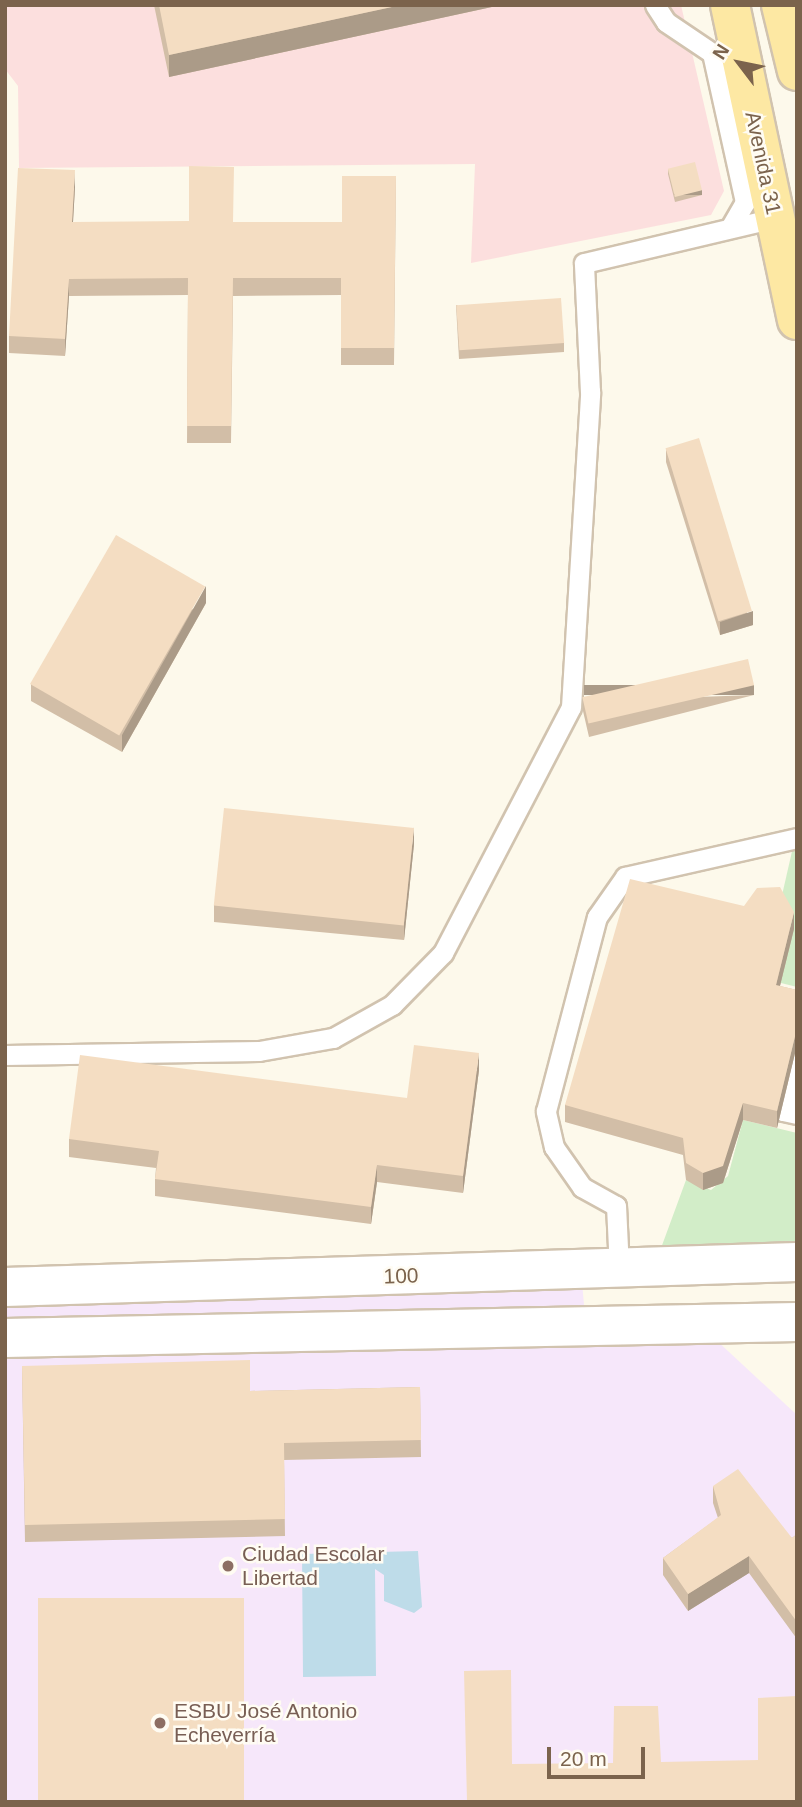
<!DOCTYPE html>
<html>
<head>
<meta charset="utf-8">
<style>
	body { margin:0 }
	#map { position:relative; width:802px; height:1807px; overflow:hidden; background:#fdf9eb; font-family:Arial,sans-serif }
	div>[style] { position:absolute }
	.education>* { inset:0; background:#f6e7fa }
	.medical>* { inset:0; background:#fcdfde }
	.green>* { inset:0; background:#d2edc8 }
	.water>* { inset:0; background:#bedce9 }
	.roads { filter:drop-shadow(2px 0 #d1c3af) drop-shadow(-2px 0 #d1c3af) drop-shadow(0 2px #d1c3af) drop-shadow(0 -2px #d1c3af) }
	.service>* { height:19px; margin:-9.5px; padding:0 9.5px; transform-origin:9.5px; border-radius:9.5px; background:#fff }
	.minor>* { height:38px; margin:-19px; padding:0 19px; transform-origin:19px; border-radius:19px; background:#fff }
	.primary>* { height:38px; margin:-19px; padding:0 19px; transform-origin:19px; border-radius:19px; background:#fde8a3 }
	.wall>* { inset:0; background:#d2bea7 }
	.shaded-wall>* { inset:0; background:#ab9b88; transform-origin:0 0 }
	.building>* { inset:0; background:#f4ddc2; transform-origin:0 0 }
	.dots>* { width:19px; height:19px; translate:-50% -50%; box-sizing:border-box; border:4px solid #fffcf3; border-radius:50% }
	span { translate:-50% -50%; white-space:nowrap; text-align:center; line-height:1.15; -webkit-text-stroke:5px #fffcf3; paint-order:stroke }
	.street-label { font-size:21px; color:#7b634c }
	.education-label { font-size:21px; color:#785e54 }
	.left { translate:0 -50%; text-align:left }
	.frame { position:absolute; inset:0; border:7px solid #7b634c; pointer-events:none }
	.north { position:absolute; left:704px; top:28px; width:70px; height:70px; -webkit-text-stroke:5px #fffcf3; paint-order:stroke; rotate:302deg; font-size:19px; font-weight:700; line-height:28px; text-align:center; color:#7b634c }
	.north::after { content:''; display:block; margin:auto; width:24px; height:32px; background:#7b634c; clip-path:polygon(50% 0,100% 100%,50% 72%,0 100%) }
	.scale { position:absolute; left:547px; top:1747px; width:98px; height:32px; box-sizing:border-box; border:4px solid #7b634c; border-top:0; padding-left:9px; font-size:21px; line-height:24px; white-space:nowrap; color:#7b634c; -webkit-text-stroke:5px #fffcf3; paint-order:stroke }
</style>
</head>
<body>
<div id="map">
	<div class="education">
		<div style="clip-path:polygon(581px 1271px,586px 1327px,700px 1325px,797px 1415px,797px 1802px,5px 1802px,5px 1287px)"></div>
	</div>
	<div class="medical">
		<div style="clip-path:polygon(5px 5px,681px 5px,724px 191px,711px 215px,471px 263px,475px 164px,19px 168px,18px 86px,5px 69px)"></div>
	</div>
	<div class="green">
		<div style="clip-path:polygon(793px 847px,797px 847px,797px 987px,781px 983px,780px 904px)"></div>
		<div style="clip-path:polygon(743px 1120px,797px 1133px,797px 1249px,657px 1259px,686px 1180px,711px 1190px,728px 1176px)"></div>
	</div>
	<div class="water">
		<div style="clip-path:polygon(418px 1551px,422px 1607px,414px 1613px,384px 1601px,384px 1575px,375px 1569px,376px 1676px,303px 1677px,302px 1554px)"></div>
	</div>
	<div class="roads">
		<div class="service">
			<div style="left:655px;top:5px;width:20px;rotate:57deg"></div>
			<div style="left:666px;top:22px;width:66px;rotate:33.9deg"></div>
			<div style="left:712px;top:53px;width:153px;rotate:77.5deg"></div>
			<div style="left:745px;top:202px;width:30px;rotate:120deg"></div>
			<div style="left:5px;top:1055px;width:254px;rotate:-0.9deg"></div>
			<div style="left:259px;top:1051px;width:75px;rotate:-10deg"></div>
			<div style="left:333px;top:1038px;width:68px;rotate:-29.2deg"></div>
			<div style="left:392px;top:1005px;width:73px;rotate:-45.6deg"></div>
			<div style="left:443px;top:953px;width:277px;rotate:-62.5deg"></div>
			<div style="left:571px;top:707px;width:316px;rotate:-86.5deg"></div>
			<div style="left:590px;top:392px;width:129px;rotate:-92.7deg"></div>
			<div style="left:584px;top:263px;width:195px;rotate:-13.3deg"></div>
			<div style="left:797px;top:1061px;width:52px;rotate:105.6deg"></div>
			<div style="left:783px;top:1111px;width:14px;rotate:12deg"></div>
			<div style="left:619px;top:1269px;width:63px;rotate:-92.7deg"></div>
			<div style="left:616px;top:1206px;width:39px;rotate:-151deg"></div>
			<div style="left:582px;top:1187px;width:49px;rotate:-125deg"></div>
			<div style="left:554px;top:1147px;width:37px;rotate:-103deg"></div>
			<div style="left:546px;top:1111px;width:201px;rotate:-75.3deg"></div>
			<div style="left:597px;top:917px;width:49px;rotate:-55deg"></div>
			<div style="left:625px;top:877px;width:176px;rotate:-12.8deg"></div>
		</div>
		<div class="minor">
			<div style="left:5px;top:1287px;width:792px;rotate:-1.81deg"></div>
			<div style="left:5px;top:1338px;width:792px;rotate:-1.16deg"></div>
		</div>
		<div class="primary">
			<div style="left:730px;top:5px;width:322px;rotate:78deg"></div>
			<div style="left:781px;top:5px;width:68px;rotate:76.4deg"></div>
		</div>
	</div>
	<div class="wall">
		<div style="clip-path:polygon(154px 5px,501px 5px,169px 77px)"></div>
		<div style="clip-path:polygon(668px 169px,702px 195px,675px 202px,668px 174px)"></div>
		<div style="clip-path:polygon(396px 176px,394px 365px,341px 365px,341px 295px,233px 296px,231px 443px,187px 443px,188px 295px,69px 296px,65px 356px,9px 353px,9px 336px,75px 187px,73px 222px,342px 222px)"></div>
		<div style="clip-path:polygon(456px 305px,564px 343px,564px 352px,459px 359px)"></div>
		<div style="clip-path:polygon(666px 449px,753px 625px,720px 635px,666px 462px)"></div>
		<div style="clip-path:polygon(206px 603px,122px 752px,31px 701px,31px 684px)"></div>
		<div style="clip-path:polygon(754px 695px,589px 737px,583px 711px,583px 701px)"></div>
		<div style="clip-path:polygon(414px 844px,404px 940px,214px 922px,214px 905px)"></div>
		<div style="clip-path:polygon(744px 906px,794px 929px,780px 986px,797px 990px,797px 1045px,777px 1128px,743px 1120px,723px 1183px,703px 1190px,686px 1180px,683px 1155px,565px 1122px,565px 1105px)"></div>
		<div style="clip-path:polygon(479px 1070px,463px 1193px,377px 1182px,371px 1224px,155px 1196px,155px 1179px,156px 1168px,69px 1157px,69px 1139px,407px 1098px)"></div>
		<div style="clip-path:polygon(22px 1366px,250px 1391px,420px 1387px,421px 1457px,284px 1460px,285px 1536px,25px 1542px)"></div>
		<div style="clip-path:polygon(713px 1486px,792px 1538px,797px 1534px,797px 1639px,749px 1573px,688px 1611px,663px 1575px,663px 1558px,718px 1518px,713px 1503px)"></div>
	</div>
	<div class="shaded-wall">
		<div style="clip-path:polygon(401px 5px,501px 5px,169px 77px,169px 55px)"></div>
		<div style="clip-path:polygon(75px 170px,75px 187px,72px 239px,72px 222px)"></div>
		<div style="left:702px;top:190px;width:5px;height:28px;rotate:90deg"></div>
		<div style="clip-path:polygon(69px 279px,69px 296px,65px 356px,65px 339px)"></div>
		<div style="clip-path:polygon(206px 586px,206px 603px,122px 752px,122px 735px)"></div>
		<div style="clip-path:polygon(753px 611px,753px 625px,720px 635px,720px 622px)"></div>
		<div style="left:754px;top:685px;width:10px;height:170px;rotate:90deg"></div>
		<div style="clip-path:polygon(414px 827px,414px 844px,404px 940px,404px 923px)"></div>
		<div style="clip-path:polygon(794px 912px,794px 929px,776px 1002px,776px 985px)"></div>
		<div style="clip-path:polygon(797px 1028px,797px 1045px,777px 1128px,777px 1111px)"></div>
		<div style="clip-path:polygon(479px 1053px,479px 1070px,463px 1193px,463px 1176px)"></div>
		<div style="clip-path:polygon(743px 1103px,743px 1120px,723px 1183px,703px 1190px,703px 1173px)"></div>
		<div style="clip-path:polygon(377px 1165px,377px 1182px,371px 1224px,371px 1207px)"></div>
		<div style="clip-path:polygon(749px 1556px,749px 1573px,688px 1611px,688px 1594px)"></div>
	</div>
	<div class="building">
		<div style="clip-path:polygon(159px 5px,401px 5px,169px 55px)"></div>
		<div style="left:695px;top:162px;width:29px;height:28px;rotate:76deg"></div>
		<div style="clip-path:polygon(189px 166px,234px 167px,233px 222px,342px 222px,342px 176px,396px 176px,394px 348px,341px 348px,341px 278px,233px 278px,231px 426px,187px 426px,188px 278px,69px 279px,65px 339px,9px 336px,18px 168px,75px 170px,72px 222px,189px 221px)"></div>
		<div style="left:561px;top:298px;width:45px;height:105px;rotate:86deg"></div>
		<div style="left:699px;top:438px;width:181px;height:35px;rotate:73deg"></div>
		<div style="left:116px;top:535px;width:103px;height:172px;rotate:30deg"></div>
		<div style="left:748px;top:659px;width:27px;height:170px;rotate:77deg"></div>
		<div style="left:224px;top:808px;width:191px;height:98px;rotate:6deg"></div>
		<div style="clip-path:polygon(630px 879px,744px 906px,757px 888px,780px 887px,794px 912px,776px 985px,797px 990px,797px 1028px,777px 1111px,743px 1103px,723px 1166px,703px 1173px,686px 1163px,683px 1138px,565px 1105px)"></div>
		<div style="clip-path:polygon(414px 1045px,479px 1053px,463px 1176px,377px 1165px,371px 1207px,155px 1179px,159px 1151px,69px 1139px,80px 1055px,407px 1098px)"></div>
		<div style="clip-path:polygon(250px 1360px,250px 1391px,420px 1387px,421px 1440px,284px 1443px,285px 1519px,25px 1525px,22px 1366px)"></div>
		<div style="clip-path:polygon(738px 1469px,792px 1538px,797px 1534px,797px 1622px,749px 1556px,688px 1594px,663px 1558px,721px 1515px,713px 1486px)"></div>
		<div style="left:244px;top:1598px;width:203px;height:206px;rotate:90deg"></div>
		<div style="clip-path:polygon(511px 1670px,512px 1764px,613px 1763px,614px 1706px,658px 1706px,661px 1762px,758px 1760px,758px 1698px,797px 1696px,797px 1802px,467px 1802px,464px 1671px)"></div>
	</div>
	<div class="dots">
		<div style="left:228px;top:1566px;background:#8d6e63"></div>
		<div style="left:160px;top:1723px;background:#8d6e63"></div>
	</div>
	<div class="street-label">
		<span style="left:763px;top:163px;rotate:78deg">Avenida 31</span>
		<span style="left:401px;top:1276px;rotate:-2deg">100</span>
	</div>
	<div class="education-label">
		<span class="left" style="left:242px;top:1566px">Ciudad Escolar<br>Libertad</span>
		<span class="left" style="left:174px;top:1723px">ESBU José Antonio<br>Echeverría</span>
	</div>
	<div class="frame"></div>
	<div class="north">N</div>
	<div class="scale">20 m</div>
</div>
</body>
</html>
